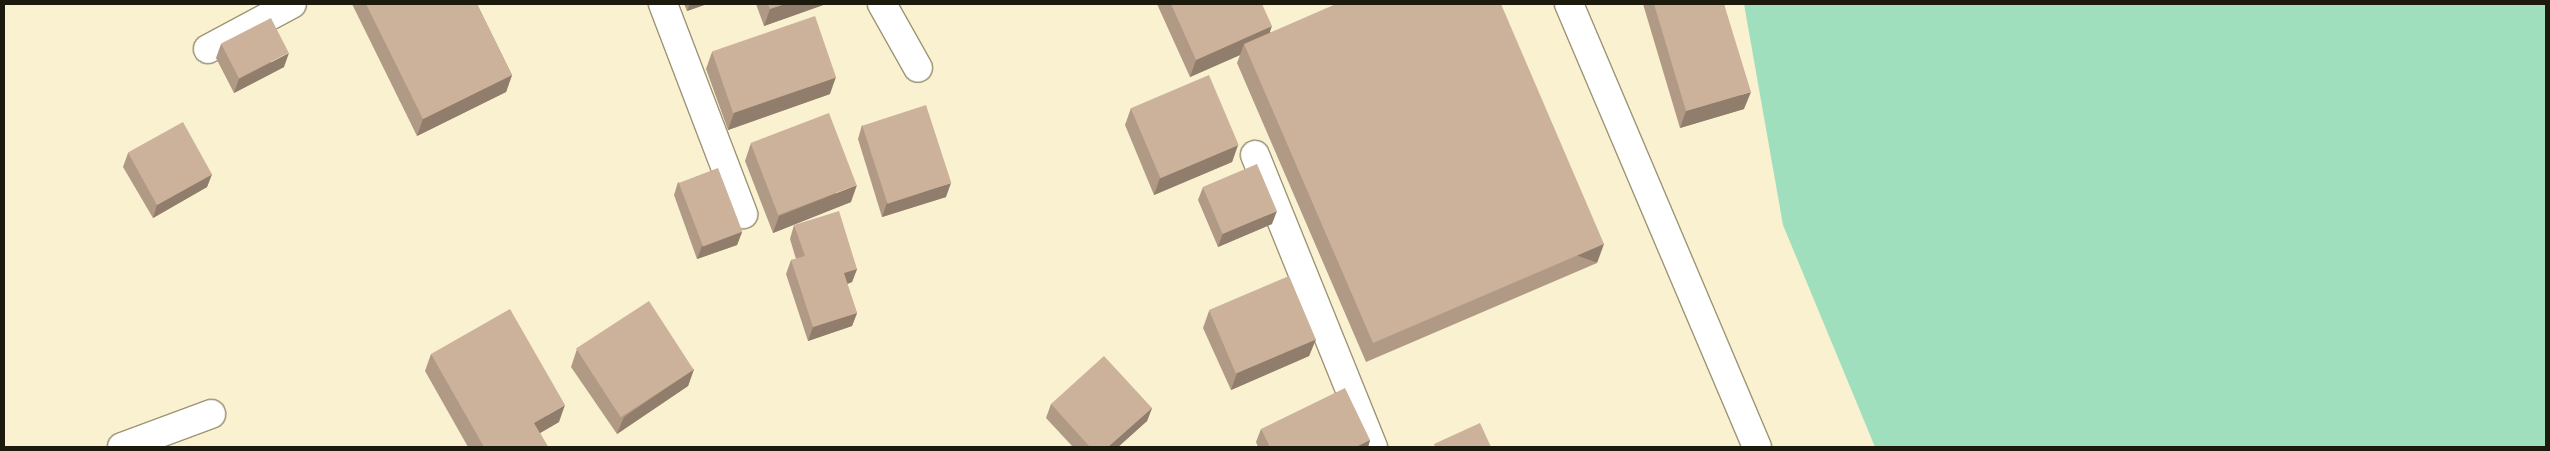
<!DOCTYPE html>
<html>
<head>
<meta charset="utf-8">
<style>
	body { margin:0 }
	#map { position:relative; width:2550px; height:451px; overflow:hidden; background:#f9f1cf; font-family:"Golos Text",sans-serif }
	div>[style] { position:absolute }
	.green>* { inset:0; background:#a0dfbd }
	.roads { filter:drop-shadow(1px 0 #9d9576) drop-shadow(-1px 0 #9d9576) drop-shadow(0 1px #9d9576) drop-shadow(0 -1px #9d9576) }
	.minor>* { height:28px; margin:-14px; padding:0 14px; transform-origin:14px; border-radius:14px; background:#fff }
	.major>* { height:28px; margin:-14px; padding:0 14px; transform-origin:14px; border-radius:14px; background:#fff }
	.wall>* { inset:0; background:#b09985 }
	.shaded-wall>* { inset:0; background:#907d6c; transform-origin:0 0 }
	.building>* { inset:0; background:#cdb29b; transform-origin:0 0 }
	span { translate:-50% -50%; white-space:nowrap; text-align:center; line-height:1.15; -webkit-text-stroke:4px #fff; paint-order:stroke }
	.frame { position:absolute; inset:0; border:5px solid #1c190d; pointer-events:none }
</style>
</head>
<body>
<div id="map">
	<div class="green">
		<div style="clip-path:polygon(1744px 4px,2546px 4px,2546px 447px,1875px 447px,1783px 225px)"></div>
	</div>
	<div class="roads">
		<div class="minor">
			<div style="left:663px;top:4px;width:225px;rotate:69.1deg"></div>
			<div style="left:882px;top:4px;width:73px;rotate:60.6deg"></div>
			<div style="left:208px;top:49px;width:95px;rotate:-28.2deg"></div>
			<div style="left:1255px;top:155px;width:315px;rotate:68deg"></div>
			<div style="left:122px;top:447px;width:95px;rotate:-20.3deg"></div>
		</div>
		<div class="major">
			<div style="left:1569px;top:4px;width:481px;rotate:67deg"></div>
		</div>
	</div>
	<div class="wall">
		<div style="clip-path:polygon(352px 4px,477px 4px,512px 75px,506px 92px,417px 136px)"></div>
		<div style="clip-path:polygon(684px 4px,707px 4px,687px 11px)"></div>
		<div style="clip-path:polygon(756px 4px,826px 4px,764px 26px)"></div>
		<div style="clip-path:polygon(1157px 4px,1262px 4px,1270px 32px,1597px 263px,1366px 362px,1237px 63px,1240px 55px,1190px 77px)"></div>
		<div style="clip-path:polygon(1643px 4px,1724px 4px,1744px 109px,1680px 128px)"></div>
		<div style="clip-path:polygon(221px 44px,284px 67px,234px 93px,216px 58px)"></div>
		<div style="clip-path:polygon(712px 52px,830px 94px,728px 130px,706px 69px)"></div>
		<div style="clip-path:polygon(1131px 108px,1238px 145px,1232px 162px,1154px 195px,1125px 125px)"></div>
		<div style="clip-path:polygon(862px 125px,946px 197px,882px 217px,858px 139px)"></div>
		<div style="clip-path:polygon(751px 143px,851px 202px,773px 233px,745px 161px)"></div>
		<div style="clip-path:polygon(128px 153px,212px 174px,207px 187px,153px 218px,123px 167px)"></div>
		<div style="clip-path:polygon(678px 182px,742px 232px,737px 245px,697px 259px,674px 195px)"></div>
		<div style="clip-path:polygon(1203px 187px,1272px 224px,1218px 247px,1198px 200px)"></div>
		<div style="clip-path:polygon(794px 225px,857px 269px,852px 282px,847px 284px,857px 313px,852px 326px,808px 341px,786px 274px,791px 260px,796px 259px,790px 239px)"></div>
		<div style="clip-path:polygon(1209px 311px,1316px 339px,1309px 356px,1231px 390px,1203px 328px)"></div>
		<div style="clip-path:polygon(577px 349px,694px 369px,688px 386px,617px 434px,571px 367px)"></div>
		<div style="clip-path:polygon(431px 354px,559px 422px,540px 433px,548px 447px,468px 447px,425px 371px)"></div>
		<div style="clip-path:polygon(1051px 404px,1152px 408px,1147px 421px,1118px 447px,1073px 447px,1046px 418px)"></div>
		<div style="clip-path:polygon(1261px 429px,1370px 440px,1368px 447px,1258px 447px,1256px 442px)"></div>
	</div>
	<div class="shaded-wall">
		<div style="clip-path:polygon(690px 4px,707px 4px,687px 11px)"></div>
		<div style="clip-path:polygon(785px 4px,826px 4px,764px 26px,770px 9px)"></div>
		<div style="clip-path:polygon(1272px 26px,1266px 43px,1244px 44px,1240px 55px,1190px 77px,1196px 60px)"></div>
		<div style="clip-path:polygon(289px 53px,284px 67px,234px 93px,239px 79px)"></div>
		<div style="clip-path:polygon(512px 75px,506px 92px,417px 136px,423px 119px)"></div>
		<div style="clip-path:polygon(836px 77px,830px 94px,728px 130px,734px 113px)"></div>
		<div style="clip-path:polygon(1751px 92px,1744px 109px,1680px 128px,1686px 111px)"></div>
		<div style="clip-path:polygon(1238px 145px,1232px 162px,1154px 195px,1160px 178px)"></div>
		<div style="clip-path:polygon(212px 174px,207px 187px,153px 218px,157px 205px)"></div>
		<div style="clip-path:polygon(951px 183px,946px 197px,882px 217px,887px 203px)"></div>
		<div style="clip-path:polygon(857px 185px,851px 202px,773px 233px,779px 216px)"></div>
		<div style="clip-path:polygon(1277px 211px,1272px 224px,1218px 247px,1223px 233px)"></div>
		<div style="clip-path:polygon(742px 232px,737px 245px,697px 259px,702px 246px)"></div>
		<div style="left:1604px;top:244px;width:20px;height:251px;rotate:110deg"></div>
		<div style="clip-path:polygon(857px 269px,852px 282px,839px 287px,844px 273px)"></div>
		<div style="clip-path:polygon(857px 313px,852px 326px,808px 341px,813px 327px)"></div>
		<div style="clip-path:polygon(1316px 339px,1309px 356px,1231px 390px,1237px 373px)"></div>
		<div style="clip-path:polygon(694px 369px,688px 386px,617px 434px,624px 417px)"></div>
		<div style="clip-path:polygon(565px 405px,559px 422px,528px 440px,534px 423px)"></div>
		<div style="clip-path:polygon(1152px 408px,1147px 421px,1118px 447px,1108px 447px)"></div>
		<div style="clip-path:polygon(1370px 440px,1368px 447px,1356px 447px)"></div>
	</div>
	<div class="building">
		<div style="clip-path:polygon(366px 4px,477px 4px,512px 75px,423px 119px)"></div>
		<div style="clip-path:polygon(768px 4px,785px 4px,770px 9px)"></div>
		<div style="clip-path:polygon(1171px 4px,1262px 4px,1272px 26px,1196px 60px)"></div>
		<div style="clip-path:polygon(1336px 4px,1501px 4px,1604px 244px,1373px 343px,1244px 44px)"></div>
		<div style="clip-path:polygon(1654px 4px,1724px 4px,1751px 92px,1686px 111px)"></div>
		<div style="left:815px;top:16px;width:65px;height:109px;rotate:71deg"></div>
		<div style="left:271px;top:18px;width:39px;height:56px;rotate:63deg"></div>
		<div style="left:1209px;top:75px;width:76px;height:85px;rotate:67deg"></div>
		<div style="left:926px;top:105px;width:82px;height:67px;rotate:72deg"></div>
		<div style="left:829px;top:113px;width:77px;height:84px;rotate:69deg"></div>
		<div style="left:183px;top:122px;width:60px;height:63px;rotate:61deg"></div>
		<div style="left:1257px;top:164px;width:51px;height:59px;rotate:67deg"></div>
		<div style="left:718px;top:168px;width:68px;height:42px;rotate:69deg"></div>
		<div style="clip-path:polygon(839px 211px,857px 269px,844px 273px,857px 313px,813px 327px,791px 260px,805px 256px,794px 225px)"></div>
		<div style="left:1289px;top:276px;width:69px;height:87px;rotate:67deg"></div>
		<div style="left:649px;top:301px;width:82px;height:87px;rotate:57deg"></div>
		<div style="clip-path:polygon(510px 309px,565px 405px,534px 423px,548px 447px,484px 447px,431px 354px)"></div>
		<div style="clip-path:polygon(1104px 356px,1152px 408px,1108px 447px,1090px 447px,1051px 404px)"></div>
		<div style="clip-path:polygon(1345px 388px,1370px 440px,1356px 447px,1270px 447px,1261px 429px)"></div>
		<div style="clip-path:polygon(1480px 423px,1491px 447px,1435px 447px,1434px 444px)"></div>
	</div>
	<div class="frame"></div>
</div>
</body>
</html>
